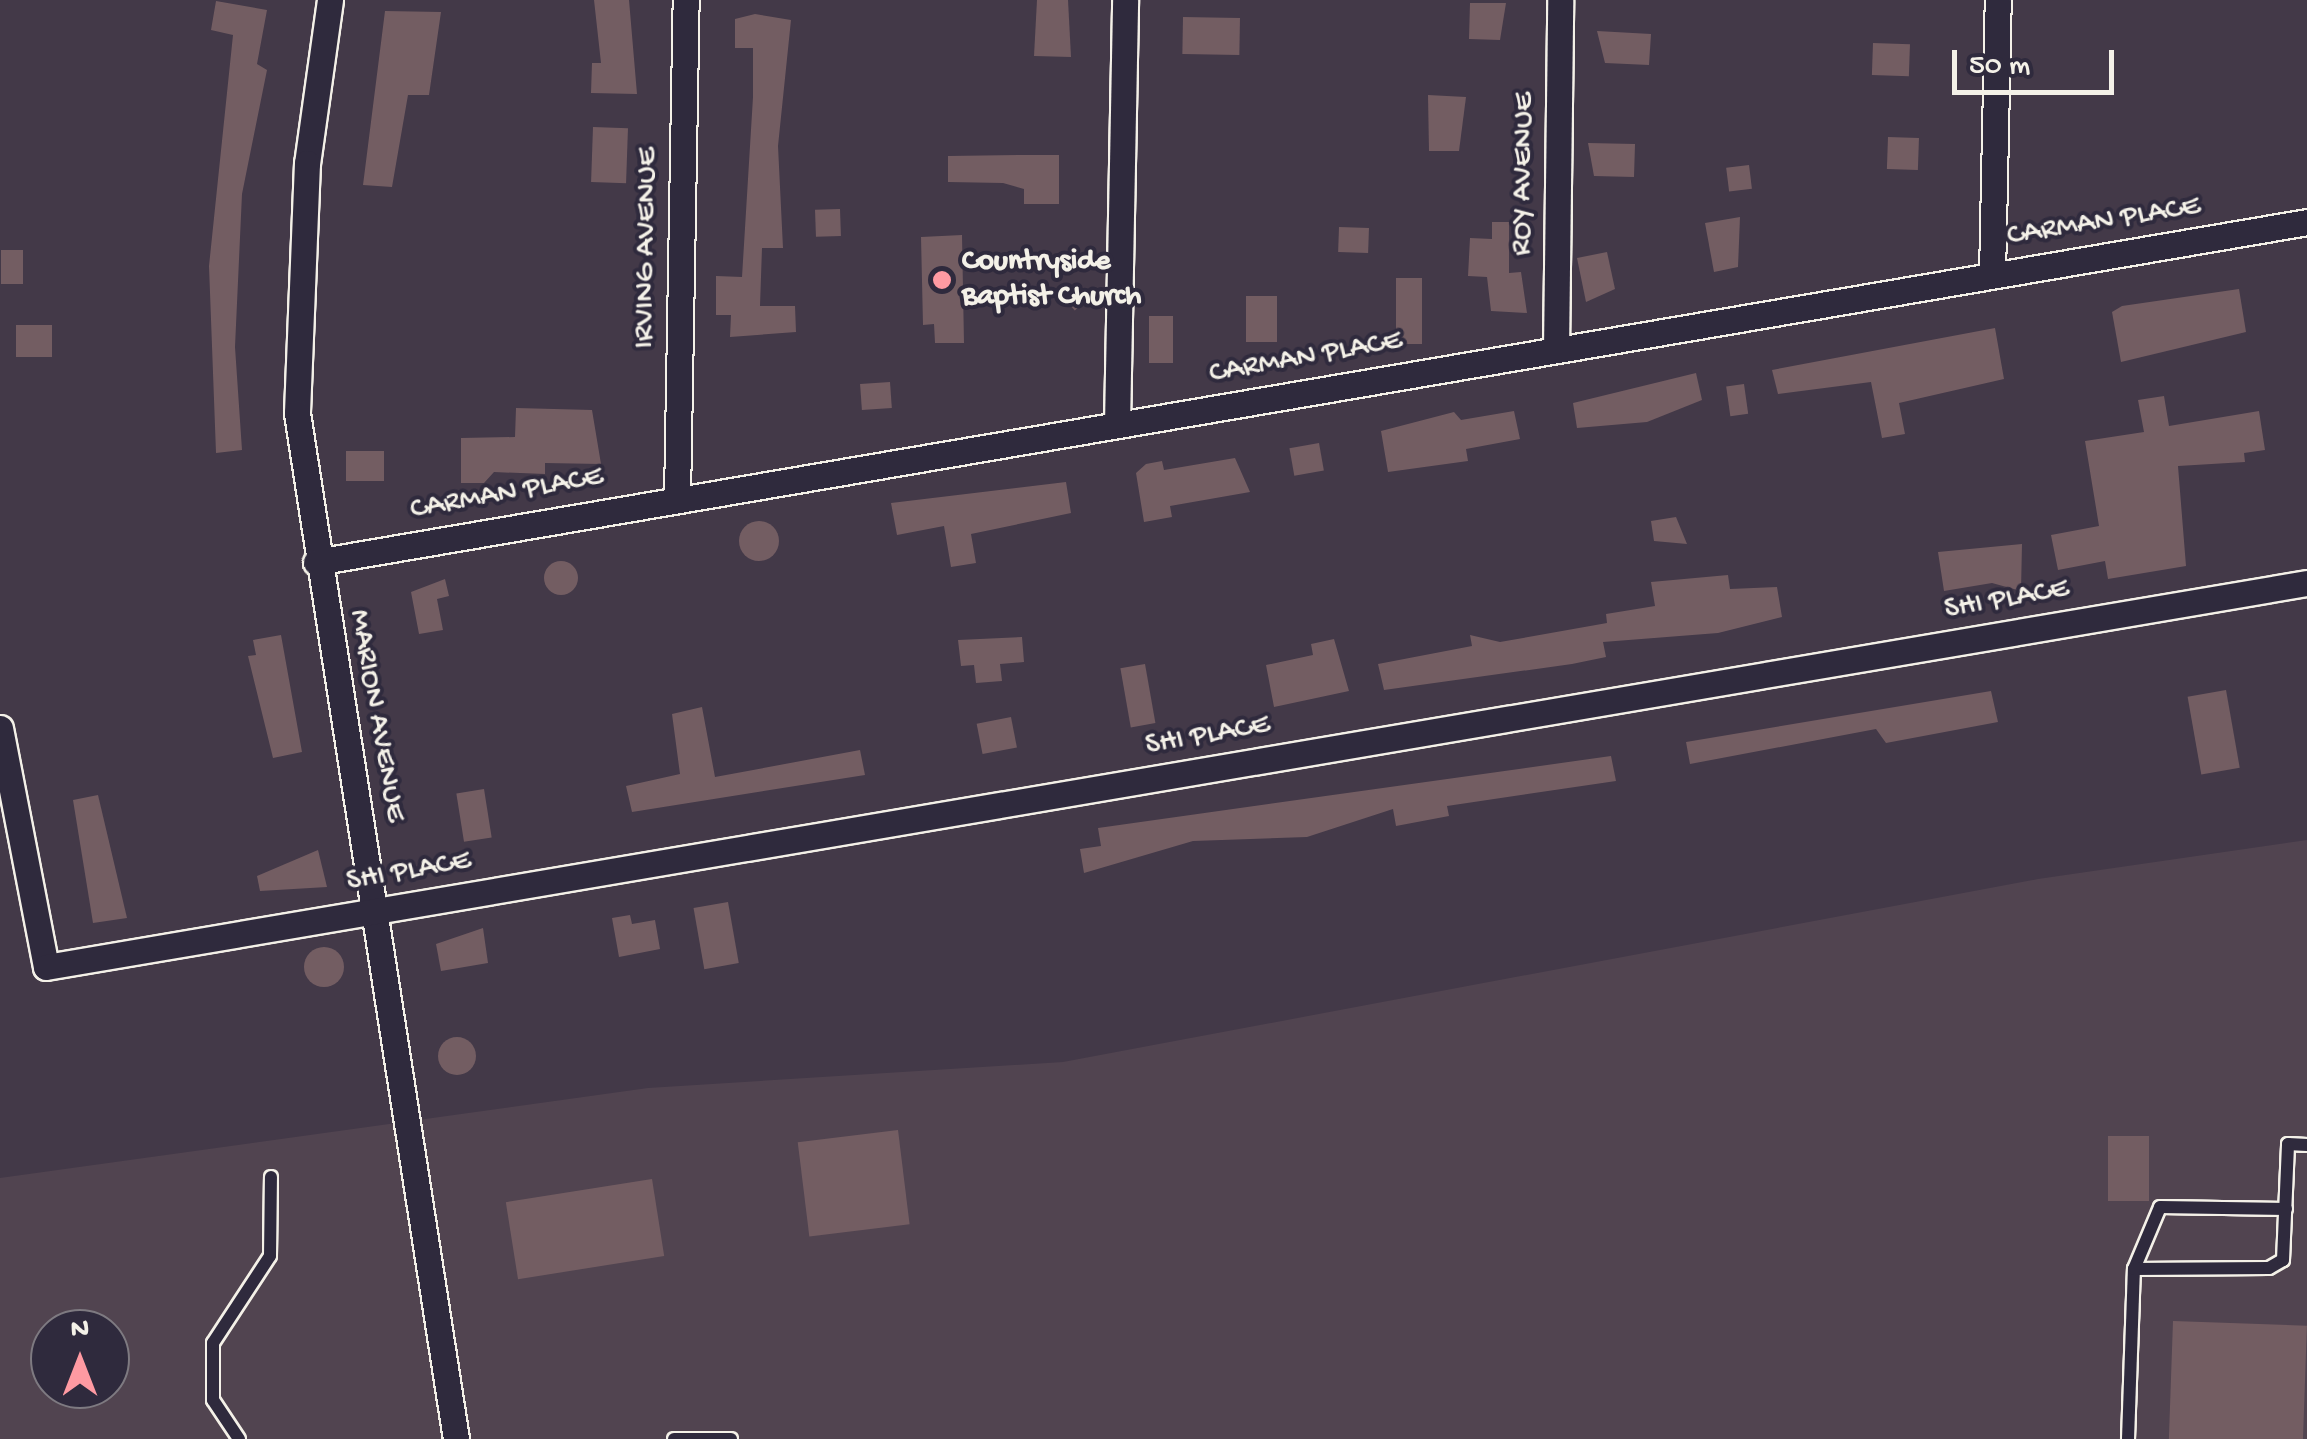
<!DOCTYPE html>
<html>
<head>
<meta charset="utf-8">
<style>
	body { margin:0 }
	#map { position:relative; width:2307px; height:1439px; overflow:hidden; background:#433948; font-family:"Gochi Hand",sans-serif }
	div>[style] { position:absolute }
	.built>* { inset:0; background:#514450 }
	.building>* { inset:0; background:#735d62; transform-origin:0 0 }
	.round { border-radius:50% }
	.roads { filter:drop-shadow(2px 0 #f4f1e8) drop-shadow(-2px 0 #f4f1e8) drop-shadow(0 2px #f4f1e8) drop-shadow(0 -2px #f4f1e8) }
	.service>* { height:12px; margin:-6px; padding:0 6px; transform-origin:6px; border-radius:6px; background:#2f2a3d }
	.minor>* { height:25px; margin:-12.5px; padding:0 12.5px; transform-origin:12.5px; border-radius:12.5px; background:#2f2a3d }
	.dots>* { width:28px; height:28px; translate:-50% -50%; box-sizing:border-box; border:5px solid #2f2a3d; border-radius:50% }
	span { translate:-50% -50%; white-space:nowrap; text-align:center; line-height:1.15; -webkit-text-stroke:8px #2f2a3d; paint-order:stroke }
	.street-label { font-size:30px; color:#f4f1e8 }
	.poi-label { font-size:30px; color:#f4f1e8; font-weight:700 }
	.left { translate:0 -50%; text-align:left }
	.north { position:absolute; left:30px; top:1309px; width:100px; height:100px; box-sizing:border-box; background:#2f2a3d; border:2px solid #7e7a81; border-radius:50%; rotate:0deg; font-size:28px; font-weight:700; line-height:40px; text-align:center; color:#f4f1e8 }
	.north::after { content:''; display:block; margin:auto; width:35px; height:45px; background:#ff9aa2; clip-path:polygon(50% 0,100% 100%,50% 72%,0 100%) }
	.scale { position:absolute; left:1952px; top:50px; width:162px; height:45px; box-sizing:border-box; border:5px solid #f4f1e8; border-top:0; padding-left:12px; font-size:30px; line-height:35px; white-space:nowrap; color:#f4f1e8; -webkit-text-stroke:8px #2f2a3d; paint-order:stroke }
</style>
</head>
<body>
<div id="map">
	<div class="built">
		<div style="clip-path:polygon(evenodd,2307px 840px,2307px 1439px,0 1439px,0 1178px,648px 1088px,1063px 1062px,2038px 879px,2307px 840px,50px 1329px,110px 1329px,110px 1389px,50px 1389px,50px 1329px)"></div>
	</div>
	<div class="building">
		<div style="clip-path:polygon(594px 0,629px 0,637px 94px,591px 93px,592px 63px,601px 63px)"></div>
		<div style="clip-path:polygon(1037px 0,1068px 0,1071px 57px,1034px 56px)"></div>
		<div style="clip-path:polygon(216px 1px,267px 10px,257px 64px,267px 70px,242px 194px,235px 347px,242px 450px,216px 453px,209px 266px,233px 35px,211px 30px)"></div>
		<div style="clip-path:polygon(1470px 3px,1506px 3px,1500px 40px,1469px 39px)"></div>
		<div style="clip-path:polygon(385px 11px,441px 12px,429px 95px,408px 95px,392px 187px,363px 185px)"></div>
		<div style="clip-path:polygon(755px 14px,791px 20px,778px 146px,783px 248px,762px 248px,760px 306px,795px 306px,796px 332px,730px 337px,731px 315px,716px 315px,716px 276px,742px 277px,753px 97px,753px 48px,735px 48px,735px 19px)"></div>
		<div style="left:1183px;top:17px;width:57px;height:37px;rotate:1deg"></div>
		<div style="clip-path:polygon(1597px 31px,1651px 34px,1649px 65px,1605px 63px)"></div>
		<div style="left:1873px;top:43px;width:37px;height:32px;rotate:2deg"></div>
		<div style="clip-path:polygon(1428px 95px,1466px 97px,1459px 151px,1429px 151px)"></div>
		<div style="left:593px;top:127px;width:35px;height:55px;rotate:2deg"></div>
		<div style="left:1888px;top:137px;width:31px;height:32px;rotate:2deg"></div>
		<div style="clip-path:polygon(1588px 143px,1635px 144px,1634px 177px,1594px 176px)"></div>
		<div style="clip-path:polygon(1024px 155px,1059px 155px,1059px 204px,1024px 204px,1024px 189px,1003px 183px,948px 182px,948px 156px)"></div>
		<div style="left:1749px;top:165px;width:24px;height:23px;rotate:83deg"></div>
		<div style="left:840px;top:209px;width:27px;height:25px;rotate:88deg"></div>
		<div style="clip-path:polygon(1740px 217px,1738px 267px,1714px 272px,1705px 223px)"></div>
		<div style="clip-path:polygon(1492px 222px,1509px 222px,1509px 273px,1521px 272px,1527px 313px,1491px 311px,1487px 277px,1468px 276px,1470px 238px,1492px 239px)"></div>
		<div style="left:1339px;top:227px;width:30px;height:25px;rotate:2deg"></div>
		<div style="clip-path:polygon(962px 235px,964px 343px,935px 343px,934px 324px,923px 325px,921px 237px)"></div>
		<div style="left:1px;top:250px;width:22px;height:34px"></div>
		<div style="clip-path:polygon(1607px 252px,1615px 289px,1586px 302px,1577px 258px)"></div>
		<div style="left:1396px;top:278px;width:26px;height:66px"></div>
		<div style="left:1076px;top:283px;width:20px;height:19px;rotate:49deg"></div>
		<div style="clip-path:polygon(2239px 289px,2246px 332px,2121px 362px,2112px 312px,2122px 306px)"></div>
		<div style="left:1246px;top:296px;width:31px;height:46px"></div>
		<div style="left:1149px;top:316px;width:24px;height:47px"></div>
		<div style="left:16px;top:325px;width:36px;height:32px"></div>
		<div style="clip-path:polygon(1995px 328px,2004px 379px,1899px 403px,1905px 434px,1882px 438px,1871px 382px,1778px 394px,1772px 370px)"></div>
		<div style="clip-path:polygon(1696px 373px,1702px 400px,1647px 422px,1577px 428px,1573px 403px)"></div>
		<div style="left:890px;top:382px;width:26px;height:30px;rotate:86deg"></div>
		<div style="left:1744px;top:384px;width:30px;height:18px;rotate:82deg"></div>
		<div style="clip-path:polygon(2164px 396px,2169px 426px,2259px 411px,2265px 450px,2244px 453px,2245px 462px,2178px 466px,2186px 566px,2108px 579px,2105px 561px,2058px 570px,2051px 535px,2099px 526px,2085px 441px,2144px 432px,2138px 400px)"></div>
		<div style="clip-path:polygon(516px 408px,592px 410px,601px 464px,545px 463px,545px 474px,494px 472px,484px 483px,461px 483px,461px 438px,515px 437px)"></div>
		<div style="clip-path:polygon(1514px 411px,1520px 439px,1466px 449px,1468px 461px,1388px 472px,1381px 431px,1454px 412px,1461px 420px)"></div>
		<div style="left:1319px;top:443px;width:28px;height:30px;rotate:80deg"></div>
		<div style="left:384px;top:451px;width:30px;height:38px;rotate:90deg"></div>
		<div style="clip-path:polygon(1235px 458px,1250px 492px,1170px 506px,1172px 517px,1144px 522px,1136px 473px,1146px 464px,1162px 461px,1164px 470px)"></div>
		<div style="clip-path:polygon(1066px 482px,1071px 513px,971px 534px,976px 563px,951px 567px,944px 526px,897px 535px,891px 503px)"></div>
		<div style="clip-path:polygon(1676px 517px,1687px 544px,1654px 541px,1651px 521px)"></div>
		<div class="round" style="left:739px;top:521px;width:40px;height:40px"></div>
		<div style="clip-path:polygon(2022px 544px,2021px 591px,1992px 583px,1944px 591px,1938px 552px)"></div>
		<div class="round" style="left:544px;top:561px;width:34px;height:34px"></div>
		<div style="clip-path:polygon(1728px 575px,1730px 589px,1777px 587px,1782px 617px,1718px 633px,1603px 642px,1606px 657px,1572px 664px,1384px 690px,1378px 664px,1472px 646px,1470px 635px,1500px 642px,1607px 623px,1606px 614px,1655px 606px,1651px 582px)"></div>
		<div style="clip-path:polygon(445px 579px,449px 596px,437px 599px,443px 630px,419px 634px,411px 592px)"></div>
		<div style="clip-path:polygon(281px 635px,302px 752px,273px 758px,248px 656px,256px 655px,253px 640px)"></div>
		<div style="clip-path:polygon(1022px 637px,1024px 662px,1000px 664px,1002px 681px,976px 683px,974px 665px,961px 666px,958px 640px)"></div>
		<div style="clip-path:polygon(1334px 639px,1349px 691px,1274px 707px,1266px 665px,1313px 655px,1311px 644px)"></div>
		<div style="left:1145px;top:664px;width:60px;height:25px;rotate:80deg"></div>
		<div style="left:2226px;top:690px;width:79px;height:39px;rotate:80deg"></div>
		<div style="clip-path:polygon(1991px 691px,1998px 722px,1886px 743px,1876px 729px,1690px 764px,1686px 742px)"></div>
		<div style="clip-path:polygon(702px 707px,715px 777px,860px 750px,865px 775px,632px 812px,626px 786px,680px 774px,672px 714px)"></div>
		<div style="left:1011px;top:717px;width:31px;height:35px;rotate:79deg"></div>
		<div style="clip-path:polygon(1611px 756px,1616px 781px,1447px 806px,1449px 816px,1396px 826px,1393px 809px,1307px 837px,1193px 841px,1084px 873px,1080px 849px,1101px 846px,1098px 828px)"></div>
		<div style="left:484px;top:789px;width:49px;height:28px;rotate:81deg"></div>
		<div style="clip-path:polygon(98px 795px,127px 918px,93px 923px,73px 800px)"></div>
		<div style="clip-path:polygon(318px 850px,327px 887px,260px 891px,257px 876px)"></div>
		<div style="left:728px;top:902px;width:62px;height:35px;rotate:80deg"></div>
		<div style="clip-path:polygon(630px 915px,632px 924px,655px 920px,660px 949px,619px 957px,612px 918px)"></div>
		<div style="clip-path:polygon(483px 928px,488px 963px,441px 971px,436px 944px)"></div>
		<div class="round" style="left:304px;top:947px;width:40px;height:40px"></div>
		<div class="round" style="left:438px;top:1037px;width:38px;height:38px"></div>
		<div style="left:898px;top:1130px;width:95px;height:101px;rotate:83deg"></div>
		<div style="left:2108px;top:1136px;width:41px;height:65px"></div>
		<div style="left:652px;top:1179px;width:78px;height:148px;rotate:81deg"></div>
		<div style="left:2173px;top:1321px;width:134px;height:118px;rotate:2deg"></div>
	</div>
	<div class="roads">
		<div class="service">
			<div style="left:2134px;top:1269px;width:67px;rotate:-67.2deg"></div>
			<div style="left:2160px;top:1207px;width:126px;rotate:0.9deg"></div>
			<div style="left:239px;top:1439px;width:47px;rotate:-123.7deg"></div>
			<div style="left:213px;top:1400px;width:57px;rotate:-90deg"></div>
			<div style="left:213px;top:1343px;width:104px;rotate:-56.8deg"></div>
			<div style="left:270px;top:1256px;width:79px;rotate:-89.3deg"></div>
			<div style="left:674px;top:1439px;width:57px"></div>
			<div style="left:2128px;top:1439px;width:170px;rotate:-88deg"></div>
			<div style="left:2134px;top:1269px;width:135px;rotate:-0.4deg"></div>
			<div style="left:2269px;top:1268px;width:16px;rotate:-30deg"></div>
			<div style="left:2283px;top:1260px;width:116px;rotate:-87.5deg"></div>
			<div style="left:2288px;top:1144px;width:19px;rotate:3deg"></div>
		</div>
		<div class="minor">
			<div style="left:330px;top:0;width:165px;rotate:98deg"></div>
			<div style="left:307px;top:163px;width:250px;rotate:92.3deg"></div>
			<div style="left:297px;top:413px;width:1038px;rotate:81.19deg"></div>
			<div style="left:1992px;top:275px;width:275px;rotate:-88.8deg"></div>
			<div style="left:1556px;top:350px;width:350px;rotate:-89.3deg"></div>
			<div style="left:1117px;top:424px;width:424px;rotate:-88.9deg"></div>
			<div style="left:677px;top:498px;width:498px;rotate:-89deg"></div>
			<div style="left:316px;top:562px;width:2020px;rotate:-9.69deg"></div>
			<div style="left:0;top:728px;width:243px;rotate:79.1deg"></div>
			<div style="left:46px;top:967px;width:2293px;rotate:-9.64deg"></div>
		</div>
	</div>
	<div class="dots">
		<div style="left:942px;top:280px;background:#ff9aa2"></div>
	</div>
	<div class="street-label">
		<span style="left:1525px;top:174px;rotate:-89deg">ROY AVENUE</span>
		<span style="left:2104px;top:223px;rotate:-9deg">CARMAN PLACE</span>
		<span style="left:648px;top:248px;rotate:-89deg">IRVING AVENUE</span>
		<span style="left:1306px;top:359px;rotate:-10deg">CARMAN PLACE</span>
		<span style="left:507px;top:495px;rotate:-10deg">CARMAN PLACE</span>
		<span style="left:2007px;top:601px;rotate:-10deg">SHI PLACE</span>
		<span style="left:375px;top:716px;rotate:80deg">MARION AVENUE</span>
		<span style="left:1208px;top:737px;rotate:-10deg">SHI PLACE</span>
		<span style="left:409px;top:873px;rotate:-10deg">SHI PLACE</span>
	</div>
	<div class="poi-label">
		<span class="left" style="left:962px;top:280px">Countryside<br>Baptist Church</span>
	</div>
	<div class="north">N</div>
	<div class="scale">50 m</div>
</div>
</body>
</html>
